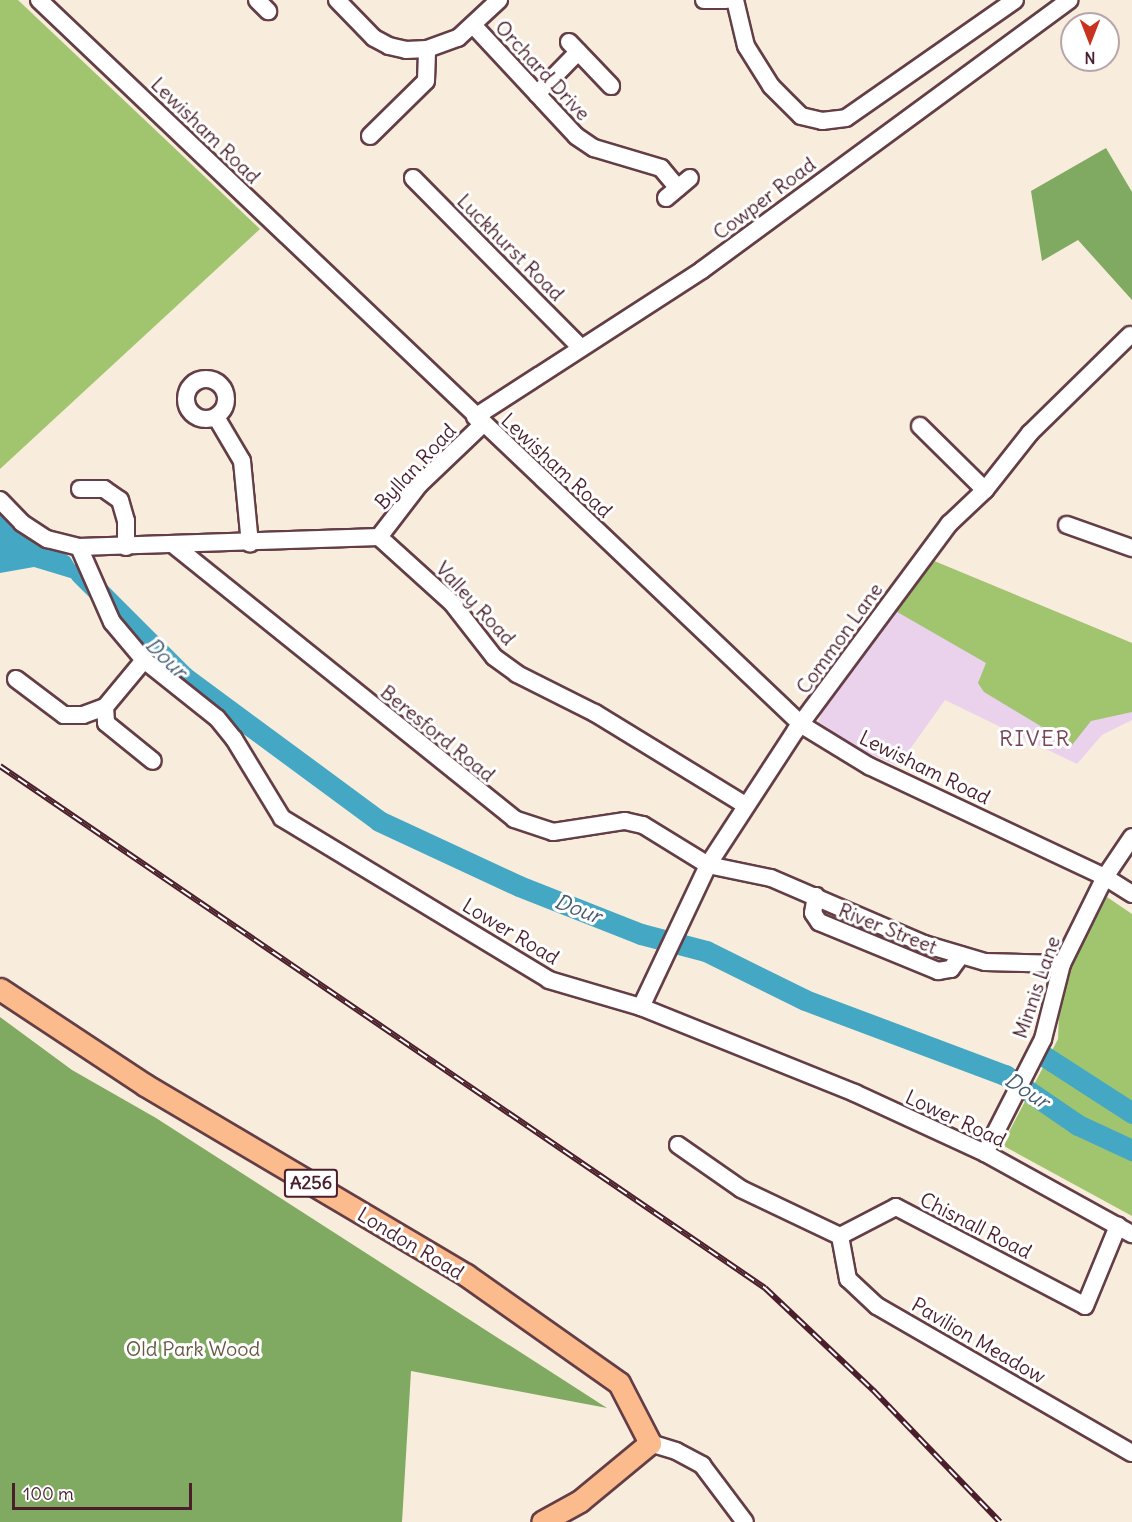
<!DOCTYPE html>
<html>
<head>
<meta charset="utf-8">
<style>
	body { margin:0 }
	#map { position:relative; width:1132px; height:1522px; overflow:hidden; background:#f8eddc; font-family:Delius,sans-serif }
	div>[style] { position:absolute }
	.built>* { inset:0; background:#ead1ec }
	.green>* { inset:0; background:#a1c56e }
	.forest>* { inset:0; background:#80aa61 }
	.water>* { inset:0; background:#44a7c4 }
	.river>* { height:21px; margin:-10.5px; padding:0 10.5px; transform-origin:10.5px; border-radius:10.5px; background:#44a7c4 }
	.roads { filter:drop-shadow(2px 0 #643e46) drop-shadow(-2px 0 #643e46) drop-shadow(0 2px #643e46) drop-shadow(0 -2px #643e46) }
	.minor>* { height:16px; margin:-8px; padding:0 8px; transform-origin:8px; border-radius:8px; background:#fff }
	.minor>.ring { margin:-8px; padding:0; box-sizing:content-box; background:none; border:16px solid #fff; border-radius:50% }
	.major>* { height:21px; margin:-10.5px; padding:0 10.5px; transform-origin:10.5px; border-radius:10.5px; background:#fbbb8c }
	.rail>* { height:6px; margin-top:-3px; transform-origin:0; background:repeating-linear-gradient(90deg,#fff 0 11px,#4a1f2b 0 22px); box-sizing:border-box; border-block:2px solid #4a1f2b }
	span { translate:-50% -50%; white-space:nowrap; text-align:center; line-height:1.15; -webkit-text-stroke:6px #fff; paint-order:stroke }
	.shield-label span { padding:2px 4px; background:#fff; border:2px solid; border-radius:4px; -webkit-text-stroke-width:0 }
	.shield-label { font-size:18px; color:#4a1f2b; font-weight:700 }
	.street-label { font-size:20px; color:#4a1f2b }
	.park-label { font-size:20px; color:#685942 }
	.water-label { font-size:21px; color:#475c70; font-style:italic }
	.quarter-label { font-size:22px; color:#774758; letter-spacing:1.5px }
	.north { position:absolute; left:1060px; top:12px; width:60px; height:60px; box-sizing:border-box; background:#fff; border:2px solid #b7a5aa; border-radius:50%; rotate:180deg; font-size:16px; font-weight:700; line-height:24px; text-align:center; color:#4a1f2b }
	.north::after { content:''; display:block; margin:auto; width:21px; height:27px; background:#c8321e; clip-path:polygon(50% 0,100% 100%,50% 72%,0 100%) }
	.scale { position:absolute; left:12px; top:1483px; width:180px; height:27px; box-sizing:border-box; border:3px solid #4a1f2b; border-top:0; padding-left:8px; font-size:18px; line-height:21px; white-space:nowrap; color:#4a1f2b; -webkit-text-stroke:4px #fff; paint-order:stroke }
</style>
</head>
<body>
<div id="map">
	<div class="built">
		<div style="clip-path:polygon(927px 558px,1132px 643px,1132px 720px,1102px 735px,1077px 764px,945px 700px,898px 766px,846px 744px,818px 722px,825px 706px)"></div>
	</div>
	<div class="green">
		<div style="clip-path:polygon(0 0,18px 0,260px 229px,0 469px)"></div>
		<div style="clip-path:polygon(927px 558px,1132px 643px,1132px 712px,1091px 721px,1072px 745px,984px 692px,978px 683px,986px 663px,892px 609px)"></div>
		<div style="clip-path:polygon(1107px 897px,1132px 914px,1132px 1216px,1002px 1145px,1058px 1039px,1060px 990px)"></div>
	</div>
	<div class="forest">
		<div style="clip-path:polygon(1106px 148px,1132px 192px,1132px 300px,1078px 240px,1042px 261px,1031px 191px)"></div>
		<div style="clip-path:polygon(0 1017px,72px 1070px,156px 1118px,607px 1408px,411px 1371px,402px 1522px,0 1522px)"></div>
	</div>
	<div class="water">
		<div style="clip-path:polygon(0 511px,70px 557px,80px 573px,77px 580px,34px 567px,0 573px)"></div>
	</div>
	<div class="river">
		<div style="left:80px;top:573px;width:147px;rotate:45deg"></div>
		<div style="left:184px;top:677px;width:242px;rotate:36.4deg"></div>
		<div style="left:379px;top:821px;width:154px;rotate:24.9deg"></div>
		<div style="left:519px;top:886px;width:131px;rotate:21.5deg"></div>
		<div style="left:641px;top:934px;width:67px;rotate:14.7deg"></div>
		<div style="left:706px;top:951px;width:110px;rotate:26.3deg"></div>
		<div style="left:805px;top:1000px;width:214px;rotate:20.6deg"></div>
		<div style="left:1005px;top:1075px;width:88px;rotate:34.4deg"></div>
		<div style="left:1078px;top:1125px;width:60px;rotate:24.8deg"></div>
		<div style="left:1044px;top:1056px;width:105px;rotate:32.9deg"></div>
	</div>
	<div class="roads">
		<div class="minor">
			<div style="left:39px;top:0;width:1053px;rotate:43.54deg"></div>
			<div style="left:802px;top:725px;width:79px;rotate:31.5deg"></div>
			<div style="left:869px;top:766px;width:261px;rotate:25.2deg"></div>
			<div style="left:1105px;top:877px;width:32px;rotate:32deg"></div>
			<div style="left:257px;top:0;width:16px;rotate:45deg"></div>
			<div style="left:337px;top:0;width:53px;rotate:45.8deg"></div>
			<div style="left:374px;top:38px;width:17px;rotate:28deg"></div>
			<div style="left:389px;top:46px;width:17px;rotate:13deg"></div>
			<div style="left:406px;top:50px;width:21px;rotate:-3deg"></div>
			<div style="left:427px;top:49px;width:33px;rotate:-20deg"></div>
			<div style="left:458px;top:38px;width:56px;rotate:-42.8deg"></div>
			<div style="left:704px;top:0;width:22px"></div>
			<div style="left:735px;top:0;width:47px;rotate:76.6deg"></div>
			<div style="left:746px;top:46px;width:47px;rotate:58deg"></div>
			<div style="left:771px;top:86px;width:42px;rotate:45deg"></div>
			<div style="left:801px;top:116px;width:22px;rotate:13deg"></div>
			<div style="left:822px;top:121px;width:24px;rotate:-7deg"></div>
			<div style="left:846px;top:118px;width:206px;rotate:-34.9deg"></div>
			<div style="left:473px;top:25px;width:151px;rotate:47.1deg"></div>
			<div style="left:576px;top:136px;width:22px;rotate:34deg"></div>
			<div style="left:594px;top:148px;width:70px;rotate:16.6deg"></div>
			<div style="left:661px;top:168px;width:26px;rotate:50deg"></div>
			<div style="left:569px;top:42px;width:61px;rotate:46.3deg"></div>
			<div style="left:537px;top:94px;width:59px;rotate:-45.7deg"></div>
			<div style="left:370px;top:136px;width:78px;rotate:-44.5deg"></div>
			<div style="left:426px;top:81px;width:32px;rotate:-88deg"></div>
			<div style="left:413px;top:178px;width:236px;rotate:45.3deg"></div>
			<div style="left:666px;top:198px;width:31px;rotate:-40deg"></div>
			<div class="ring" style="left:186px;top:379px;width:24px;height:24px"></div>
			<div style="left:216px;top:417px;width:51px;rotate:59.4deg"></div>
			<div style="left:242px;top:461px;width:83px;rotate:84.5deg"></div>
			<div style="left:475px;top:417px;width:270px;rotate:-32.9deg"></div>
			<div style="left:702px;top:270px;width:456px;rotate:-36.3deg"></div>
			<div style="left:920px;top:426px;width:91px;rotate:44.6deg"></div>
			<div style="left:80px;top:489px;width:24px"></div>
			<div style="left:104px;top:489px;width:19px;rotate:35deg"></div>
			<div style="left:120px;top:500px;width:22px;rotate:74deg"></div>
			<div style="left:126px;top:521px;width:26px;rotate:90deg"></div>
			<div style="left:0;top:500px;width:32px;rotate:46deg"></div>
			<div style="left:22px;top:523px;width:30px;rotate:33deg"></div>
			<div style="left:47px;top:539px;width:33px;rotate:14deg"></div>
			<div style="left:79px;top:547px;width:300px;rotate:-1.9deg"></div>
			<div style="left:379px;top:537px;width:98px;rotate:42.1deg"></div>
			<div style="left:452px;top:603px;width:68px;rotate:52.1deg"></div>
			<div style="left:494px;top:657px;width:29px;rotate:36deg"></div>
			<div style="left:517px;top:674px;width:87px;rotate:26.6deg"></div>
			<div style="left:595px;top:713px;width:176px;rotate:31.5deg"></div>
			<div style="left:1067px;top:525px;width:69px;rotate:19.5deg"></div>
			<div style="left:379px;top:537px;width:66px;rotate:-52.4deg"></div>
			<div style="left:419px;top:485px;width:88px;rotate:-43.6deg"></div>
			<div style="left:175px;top:546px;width:435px;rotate:38.8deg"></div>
			<div style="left:514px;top:819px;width:41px;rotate:18.4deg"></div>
			<div style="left:553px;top:832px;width:73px;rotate:-8.7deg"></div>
			<div style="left:625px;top:821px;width:18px;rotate:13deg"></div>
			<div style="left:643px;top:825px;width:76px;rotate:31.6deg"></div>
			<div style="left:708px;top:865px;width:64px;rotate:11.7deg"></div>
			<div style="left:771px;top:878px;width:167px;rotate:23.3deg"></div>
			<div style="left:924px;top:944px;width:64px;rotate:16.4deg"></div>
			<div style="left:985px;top:962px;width:77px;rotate:1.5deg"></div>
			<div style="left:79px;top:547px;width:82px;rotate:66.3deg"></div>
			<div style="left:112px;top:622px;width:50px;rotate:49.9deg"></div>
			<div style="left:144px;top:660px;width:93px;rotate:38.5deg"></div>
			<div style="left:217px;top:718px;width:27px;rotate:51deg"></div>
			<div style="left:234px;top:739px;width:92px;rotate:58.7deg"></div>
			<div style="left:282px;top:818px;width:312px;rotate:31.2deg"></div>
			<div style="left:549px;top:980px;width:96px;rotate:16.4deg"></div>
			<div style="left:641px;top:1007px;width:231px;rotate:21.9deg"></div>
			<div style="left:855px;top:1093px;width:143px;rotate:24.8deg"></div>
			<div style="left:985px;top:1153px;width:168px;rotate:28.9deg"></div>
			<div style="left:16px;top:679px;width:60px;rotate:36.9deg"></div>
			<div style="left:64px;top:715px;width:19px"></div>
			<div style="left:83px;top:715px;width:23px;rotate:-20deg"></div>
			<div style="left:105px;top:707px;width:61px;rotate:-50.3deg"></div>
			<div style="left:105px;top:707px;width:16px;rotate:86deg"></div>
			<div style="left:106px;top:723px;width:60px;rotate:39deg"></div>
			<div style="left:816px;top:896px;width:17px;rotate:100deg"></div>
			<div style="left:813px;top:913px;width:11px;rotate:56deg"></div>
			<div style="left:819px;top:922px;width:129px;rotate:22.4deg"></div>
			<div style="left:938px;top:971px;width:13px;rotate:-9deg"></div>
			<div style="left:951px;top:969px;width:17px;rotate:-54deg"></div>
			<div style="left:641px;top:1007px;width:157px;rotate:-64.7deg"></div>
			<div style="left:708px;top:865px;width:161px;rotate:-56.9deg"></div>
			<div style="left:796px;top:730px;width:257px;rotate:-53.4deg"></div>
			<div style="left:949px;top:524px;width:50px;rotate:-43.4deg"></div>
			<div style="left:985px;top:490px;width:73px;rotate:-51.7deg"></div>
			<div style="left:1030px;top:433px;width:140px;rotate:-44.4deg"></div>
			<div style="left:678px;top:1145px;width:77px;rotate:34.9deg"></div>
			<div style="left:741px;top:1189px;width:110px;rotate:25.4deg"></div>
			<div style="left:840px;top:1236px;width:63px;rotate:-27.4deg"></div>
			<div style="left:896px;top:1207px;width:213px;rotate:27.6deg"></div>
			<div style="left:1085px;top:1306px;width:87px;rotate:-67.6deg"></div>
			<div style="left:985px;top:1153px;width:128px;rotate:-63deg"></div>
			<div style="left:1043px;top:1039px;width:77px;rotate:-75.8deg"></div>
			<div style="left:1062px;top:964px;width:97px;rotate:-63.7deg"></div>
			<div style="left:1105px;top:877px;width:48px;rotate:-56deg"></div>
			<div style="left:840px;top:1236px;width:44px;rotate:79.5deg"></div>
			<div style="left:848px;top:1279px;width:40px;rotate:43deg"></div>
			<div style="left:877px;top:1306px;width:294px;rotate:30deg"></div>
			<div style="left:650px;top:1443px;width:27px;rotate:17deg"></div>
			<div style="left:676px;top:1451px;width:30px;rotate:28deg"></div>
			<div style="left:702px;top:1465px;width:71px;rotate:53deg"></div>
		</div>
		<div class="major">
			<div style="left:0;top:989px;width:174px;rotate:33.5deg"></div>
			<div style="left:145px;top:1085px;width:373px;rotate:30.6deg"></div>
			<div style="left:466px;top:1275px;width:187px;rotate:35.2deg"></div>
			<div style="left:619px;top:1383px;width:68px;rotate:62.7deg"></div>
			<div style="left:650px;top:1443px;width:91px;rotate:140.4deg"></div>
			<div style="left:580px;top:1501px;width:43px;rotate:151.1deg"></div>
		</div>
	</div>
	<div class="rail">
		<div style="left:0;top:766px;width:926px;rotate:34.31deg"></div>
		<div style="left:765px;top:1288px;width:149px;rotate:43.4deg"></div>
		<div style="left:873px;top:1390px;width:183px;rotate:46.1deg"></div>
	</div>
	<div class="shield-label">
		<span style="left:311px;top:1183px">A256</span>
	</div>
	<div class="street-label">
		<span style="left:543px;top:70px;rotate:47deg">Orchard Drive</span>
		<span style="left:206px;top:130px;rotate:44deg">Lewisham Road</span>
		<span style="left:764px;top:198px;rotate:-37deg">Cowper Road</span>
		<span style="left:511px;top:247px;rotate:45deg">Luckhurst Road</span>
		<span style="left:557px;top:465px;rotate:43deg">Lewisham Road</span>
		<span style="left:415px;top:466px;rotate:-47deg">Byllan Road</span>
		<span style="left:476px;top:603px;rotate:47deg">Valley Road</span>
		<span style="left:839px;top:638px;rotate:-54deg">Common Lane</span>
		<span style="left:438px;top:733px;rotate:39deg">Beresford Road</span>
		<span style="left:925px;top:767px;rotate:26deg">Lewisham Road</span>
		<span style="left:888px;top:928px;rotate:22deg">River Street</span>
		<span style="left:511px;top:931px;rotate:31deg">Lower Road</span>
		<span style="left:1036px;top:987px;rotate:-71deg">Minnis Lane</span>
		<span style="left:956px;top:1118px;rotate:25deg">Lower Road</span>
		<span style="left:976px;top:1225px;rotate:27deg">Chisnall Road</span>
		<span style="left:411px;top:1243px;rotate:31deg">London Road</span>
		<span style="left:979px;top:1340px;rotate:30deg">Pavilion Meadow</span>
	</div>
	<div class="park-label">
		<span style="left:193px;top:1348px">Old Park Wood</span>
	</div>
	<div class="water-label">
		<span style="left:166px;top:658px;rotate:44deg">Dour</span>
		<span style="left:578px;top:909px;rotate:21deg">Dour</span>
		<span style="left:1027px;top:1091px;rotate:33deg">Dour</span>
	</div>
	<div class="quarter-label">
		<span style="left:1035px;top:739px">RIVER</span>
	</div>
	<div class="north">N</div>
	<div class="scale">100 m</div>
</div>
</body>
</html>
